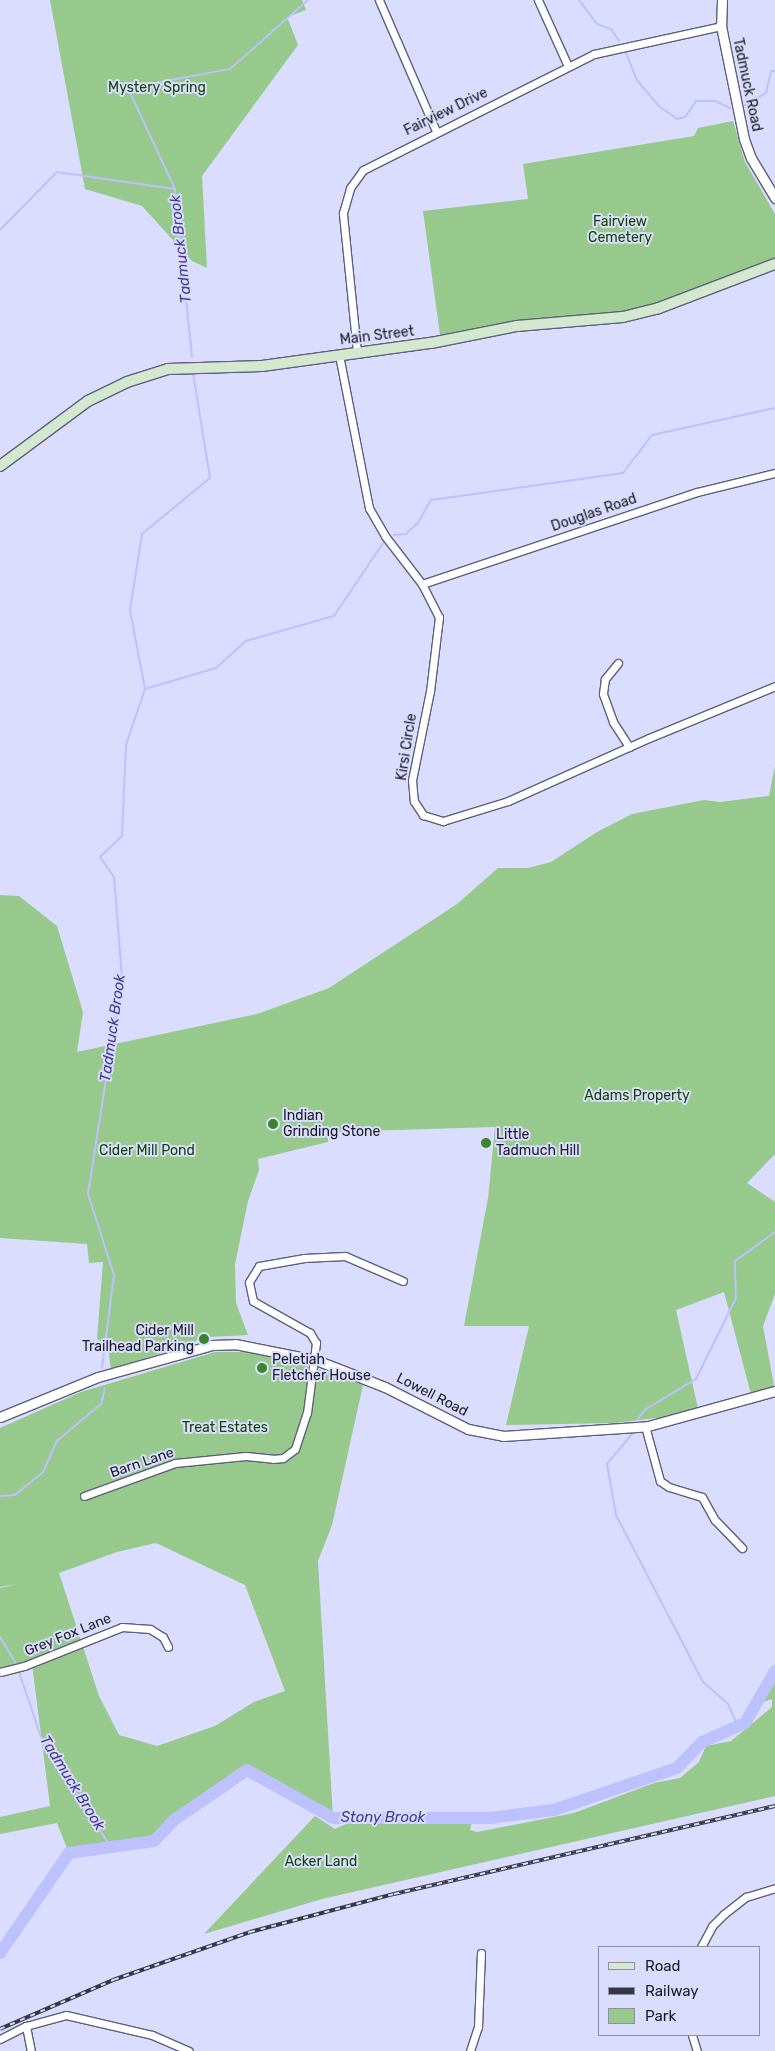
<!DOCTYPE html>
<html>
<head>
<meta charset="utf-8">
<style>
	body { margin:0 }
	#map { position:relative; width:775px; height:2051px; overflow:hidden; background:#daddfd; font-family:Rubik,sans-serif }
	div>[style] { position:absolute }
	.green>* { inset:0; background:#97c88c }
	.stream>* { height:2px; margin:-1px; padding:0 1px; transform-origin:1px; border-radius:1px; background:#bdc1fe }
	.river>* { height:12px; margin:-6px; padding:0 6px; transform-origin:6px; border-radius:6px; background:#bdc1fe }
	.roads { filter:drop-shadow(1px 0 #5d5f7b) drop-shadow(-1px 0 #5d5f7b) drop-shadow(0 1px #5d5f7b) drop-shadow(0 -1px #5d5f7b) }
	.minor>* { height:7px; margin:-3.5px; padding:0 3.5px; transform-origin:3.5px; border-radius:3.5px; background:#fff }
	.tertiary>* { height:9px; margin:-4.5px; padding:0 4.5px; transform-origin:4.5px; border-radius:4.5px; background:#fff }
	.secondary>* { height:10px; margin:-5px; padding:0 5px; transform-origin:5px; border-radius:5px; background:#d4e8d0 }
	.rail>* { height:4px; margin-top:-2px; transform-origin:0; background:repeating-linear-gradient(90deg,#daddfd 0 5.5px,#363745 0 11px); box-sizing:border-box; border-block:1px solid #363745 }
	.dots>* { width:14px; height:14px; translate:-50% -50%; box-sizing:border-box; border:2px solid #daddfd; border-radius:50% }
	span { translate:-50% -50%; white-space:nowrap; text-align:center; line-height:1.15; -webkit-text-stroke:4px #daddfd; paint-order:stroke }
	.street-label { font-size:14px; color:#191a25 }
	.park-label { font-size:14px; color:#114602 }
	.poi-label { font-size:14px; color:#191a25 }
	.left { translate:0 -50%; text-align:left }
	.right { translate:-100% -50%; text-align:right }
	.water-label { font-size:15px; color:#403a90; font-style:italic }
	.legend { position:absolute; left:598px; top:1946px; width:162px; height:90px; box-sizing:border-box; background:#daddfd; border:1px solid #8d8fa7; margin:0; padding:6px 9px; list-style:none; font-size:15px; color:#191a25 }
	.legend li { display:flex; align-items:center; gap:10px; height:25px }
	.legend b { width:25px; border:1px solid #8d8fa7 }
</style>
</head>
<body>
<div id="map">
	<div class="green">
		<div style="clip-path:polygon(50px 0,302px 0,306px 10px,287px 17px,298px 45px,202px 176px,207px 268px,192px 261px,142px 206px,85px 189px)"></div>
		<div style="clip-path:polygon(733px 121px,745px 162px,775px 214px,775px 258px,672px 300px,636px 310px,490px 326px,440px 335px,423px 211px,528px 199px,523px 164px,694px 136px,698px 128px)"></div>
		<div style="clip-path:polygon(775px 766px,775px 1154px,747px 1183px,775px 1202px,775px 1294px,763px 1326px,775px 1391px,752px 1398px,724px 1292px,676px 1310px,699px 1413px,614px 1423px,506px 1425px,529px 1326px,464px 1326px,488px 1198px,495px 1127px,328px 1132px,328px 1142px,258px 1159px,259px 1170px,248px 1201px,235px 1264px,236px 1303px,248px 1335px,208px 1337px,111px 1370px,108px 1347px,97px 1339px,103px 1262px,89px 1263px,87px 1244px,0 1238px,0 895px,19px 896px,57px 926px,83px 1012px,77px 1052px,257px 1014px,329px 988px,457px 904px,498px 868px,528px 868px,551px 862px,597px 832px,632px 814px,704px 800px,720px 802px,769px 796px)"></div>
		<div style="clip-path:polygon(evenodd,215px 1352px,249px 1352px,325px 1371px,363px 1385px,332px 1525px,318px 1561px,333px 1818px,247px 1770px,174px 1820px,154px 1841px,69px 1853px,57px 1823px,0 1834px,0 1817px,50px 1806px,32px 1664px,0 1671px,0 1588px,18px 1584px,0 1587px,0 1428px,81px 1392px,215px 1352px,156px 1543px,245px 1585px,285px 1691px,254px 1702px,215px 1726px,157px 1746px,119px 1735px,99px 1696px,59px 1573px,117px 1552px,156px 1543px)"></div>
		<div style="clip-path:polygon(775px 1678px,775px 1796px,322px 1899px,204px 1934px,315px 1816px,335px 1829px,348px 1823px,420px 1824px,464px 1820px,472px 1822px,470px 1830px,477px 1832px,574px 1813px,654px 1783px,680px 1778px,699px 1762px,706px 1746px,731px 1741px,772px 1707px,772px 1699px,763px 1702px,761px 1699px)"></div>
	</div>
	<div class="stream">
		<div style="left:579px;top:0;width:30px;rotate:53deg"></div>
		<div style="left:597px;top:24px;width:15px;rotate:20deg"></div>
		<div style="left:611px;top:29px;width:14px;rotate:56deg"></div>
		<div style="left:626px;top:53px;width:29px;rotate:68deg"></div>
		<div style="left:637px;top:80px;width:35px;rotate:50deg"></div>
		<div style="left:660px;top:107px;width:21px;rotate:35deg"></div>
		<div style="left:677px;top:119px;width:8px;rotate:-14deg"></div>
		<div style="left:685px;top:117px;width:19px;rotate:-55deg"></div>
		<div style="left:696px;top:101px;width:19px"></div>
		<div style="left:715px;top:101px;width:17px;rotate:25deg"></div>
		<div style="left:745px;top:105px;width:24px;rotate:-30deg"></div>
		<div style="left:766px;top:93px;width:23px;rotate:-77deg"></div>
		<div style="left:771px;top:71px;width:4px"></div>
		<div style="left:0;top:230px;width:81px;rotate:-45.5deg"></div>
		<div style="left:57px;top:172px;width:119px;rotate:8.2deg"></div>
		<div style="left:192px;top:357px;width:169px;rotate:-95.8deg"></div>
		<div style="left:175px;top:189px;width:111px;rotate:-115deg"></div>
		<div style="left:128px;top:88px;width:104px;rotate:-10.6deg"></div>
		<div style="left:230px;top:69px;width:104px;rotate:-41.5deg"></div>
		<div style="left:394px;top:535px;width:12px;rotate:-5deg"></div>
		<div style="left:406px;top:534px;width:16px;rotate:-43deg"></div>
		<div style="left:418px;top:523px;width:26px;rotate:-61deg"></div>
		<div style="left:431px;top:500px;width:194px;rotate:-8deg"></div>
		<div style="left:623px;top:473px;width:48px;rotate:-52.7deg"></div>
		<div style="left:652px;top:435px;width:126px;rotate:-12.4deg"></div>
		<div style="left:145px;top:689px;width:74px;rotate:-16.5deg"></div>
		<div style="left:216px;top:668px;width:40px;rotate:-42deg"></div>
		<div style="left:246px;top:641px;width:91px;rotate:-15.9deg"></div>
		<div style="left:334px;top:616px;width:88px;rotate:-56.1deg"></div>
		<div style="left:102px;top:1368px;width:94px;rotate:-82.6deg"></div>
		<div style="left:114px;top:1275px;width:85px;rotate:-107.8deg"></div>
		<div style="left:88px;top:1194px;width:219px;rotate:-81.1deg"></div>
		<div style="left:122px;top:978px;width:101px;rotate:-94.5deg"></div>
		<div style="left:114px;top:877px;width:24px;rotate:-125deg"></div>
		<div style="left:100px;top:857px;width:30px;rotate:-44deg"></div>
		<div style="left:122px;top:836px;width:91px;rotate:-87.5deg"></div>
		<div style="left:126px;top:745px;width:59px;rotate:-71.3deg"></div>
		<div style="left:145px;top:689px;width:80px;rotate:-100.8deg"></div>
		<div style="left:130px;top:610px;width:77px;rotate:-81deg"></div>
		<div style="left:142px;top:534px;width:88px;rotate:-39.5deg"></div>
		<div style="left:210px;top:478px;width:106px;rotate:-99.2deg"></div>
		<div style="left:634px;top:1423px;width:18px;rotate:-49deg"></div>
		<div style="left:646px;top:1409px;width:58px;rotate:-31deg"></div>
		<div style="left:696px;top:1379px;width:90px;rotate:-63.7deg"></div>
		<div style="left:736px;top:1298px;width:37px;rotate:-92deg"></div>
		<div style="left:735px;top:1261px;width:49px;rotate:-35.9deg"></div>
		<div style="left:632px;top:1434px;width:39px;rotate:130deg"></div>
		<div style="left:607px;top:1464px;width:52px;rotate:80deg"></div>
		<div style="left:616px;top:1515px;width:188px;rotate:62.5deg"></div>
		<div style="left:703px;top:1682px;width:33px;rotate:41deg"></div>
		<div style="left:728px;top:1704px;width:24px;rotate:66deg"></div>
		<div style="left:0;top:1496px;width:15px;rotate:-4deg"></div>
		<div style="left:15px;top:1495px;width:36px;rotate:-39deg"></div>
		<div style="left:43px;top:1472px;width:34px;rotate:-66deg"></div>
		<div style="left:57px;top:1441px;width:57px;rotate:-40.1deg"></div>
		<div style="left:101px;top:1404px;width:16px;rotate:-76deg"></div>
		<div style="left:0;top:1637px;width:33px;rotate:59deg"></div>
		<div style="left:18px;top:1669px;width:72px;rotate:71.3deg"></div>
		<div style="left:41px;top:1737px;width:129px;rotate:57.7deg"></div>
	</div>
	<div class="river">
		<div style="left:0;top:1953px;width:121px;rotate:-55.4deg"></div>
		<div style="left:69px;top:1853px;width:86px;rotate:-8deg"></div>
		<div style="left:154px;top:1841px;width:29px;rotate:-46deg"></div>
		<div style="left:174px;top:1820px;width:88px;rotate:-34.4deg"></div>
		<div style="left:247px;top:1770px;width:98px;rotate:29.2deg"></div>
		<div style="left:333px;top:1818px;width:156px"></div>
		<div style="left:489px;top:1818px;width:65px;rotate:-7deg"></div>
		<div style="left:554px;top:1810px;width:130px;rotate:-18.9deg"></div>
		<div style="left:677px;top:1768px;width:36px;rotate:-46deg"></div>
		<div style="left:702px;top:1742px;width:47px;rotate:-23.8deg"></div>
		<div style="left:745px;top:1723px;width:60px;rotate:-60deg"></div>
	</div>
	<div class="roads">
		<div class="minor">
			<div style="left:379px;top:0;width:143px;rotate:66.5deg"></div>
			<div style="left:538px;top:0;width:72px;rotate:65.6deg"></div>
			<div style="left:357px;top:352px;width:140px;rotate:-95.8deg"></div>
			<div style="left:343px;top:213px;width:26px;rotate:-74deg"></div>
			<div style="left:350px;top:188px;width:22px;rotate:-54deg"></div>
			<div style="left:363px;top:170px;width:258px;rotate:-26.7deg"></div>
			<div style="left:594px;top:54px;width:130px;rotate:-12.4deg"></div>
			<div style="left:339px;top:355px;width:156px;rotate:78.9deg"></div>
			<div style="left:369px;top:508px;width:32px;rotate:60deg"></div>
			<div style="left:385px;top:536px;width:61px;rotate:52.4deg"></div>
			<div style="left:422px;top:584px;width:37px;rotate:63deg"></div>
			<div style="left:439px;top:617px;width:75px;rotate:96.9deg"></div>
			<div style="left:430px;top:691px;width:91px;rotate:101.4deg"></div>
			<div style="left:412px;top:780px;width:21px;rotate:85deg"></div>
			<div style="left:414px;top:801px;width:17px;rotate:57deg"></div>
			<div style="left:423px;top:815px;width:21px;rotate:17deg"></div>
			<div style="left:443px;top:821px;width:68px;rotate:-17.1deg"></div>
			<div style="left:508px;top:801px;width:154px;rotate:-24.1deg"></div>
			<div style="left:649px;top:738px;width:136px;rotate:-22.4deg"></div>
			<div style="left:422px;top:584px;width:290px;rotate:-18.5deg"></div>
			<div style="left:697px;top:492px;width:80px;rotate:-13.7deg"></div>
			<div style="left:618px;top:663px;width:21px;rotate:129deg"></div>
			<div style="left:605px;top:679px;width:15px;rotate:98deg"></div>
			<div style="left:603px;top:694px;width:30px;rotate:70deg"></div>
			<div style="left:613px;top:722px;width:30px;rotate:57deg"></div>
			<div style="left:645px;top:1426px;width:57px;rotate:74.7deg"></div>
			<div style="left:660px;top:1481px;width:11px;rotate:34deg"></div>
			<div style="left:669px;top:1487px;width:34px;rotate:17deg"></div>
			<div style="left:702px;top:1497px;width:26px;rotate:61deg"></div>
			<div style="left:715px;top:1520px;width:39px;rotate:46deg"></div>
			<div style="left:84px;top:1496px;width:97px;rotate:-19.9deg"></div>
			<div style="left:175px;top:1463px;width:71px;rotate:-5.6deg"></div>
			<div style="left:246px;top:1456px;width:27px;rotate:6deg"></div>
			<div style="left:273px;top:1459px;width:10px;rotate:-6deg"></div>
			<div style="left:283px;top:1458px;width:15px;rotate:-37deg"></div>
			<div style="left:295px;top:1449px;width:38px;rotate:-72deg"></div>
			<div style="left:307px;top:1413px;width:71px;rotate:-82.7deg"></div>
			<div style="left:316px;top:1343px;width:12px;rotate:-121deg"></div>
			<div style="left:310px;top:1333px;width:65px;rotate:-150.7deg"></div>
			<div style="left:253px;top:1301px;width:19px;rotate:-102deg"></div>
			<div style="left:249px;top:1282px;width:19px;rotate:-58deg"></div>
			<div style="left:259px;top:1266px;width:46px;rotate:-10.1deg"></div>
			<div style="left:304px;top:1258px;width:41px;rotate:-2.8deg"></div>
			<div style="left:345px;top:1256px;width:63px;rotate:23.3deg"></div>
			<div style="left:0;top:1672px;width:25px;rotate:-14deg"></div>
			<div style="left:24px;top:1666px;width:105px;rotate:-21.7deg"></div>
			<div style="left:122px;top:1627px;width:28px;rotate:4deg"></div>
			<div style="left:150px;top:1629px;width:15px;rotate:32deg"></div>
			<div style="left:163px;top:1637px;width:11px;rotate:63deg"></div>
			<div style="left:701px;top:1947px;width:24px;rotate:-62deg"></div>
			<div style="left:712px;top:1926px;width:17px;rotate:-45deg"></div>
			<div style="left:724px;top:1914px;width:28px;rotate:-38deg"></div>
			<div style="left:746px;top:1897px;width:30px;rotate:-17deg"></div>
			<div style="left:26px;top:2026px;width:25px;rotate:79deg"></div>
			<div style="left:692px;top:2035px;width:17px;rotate:73deg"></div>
			<div style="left:0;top:2039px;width:29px;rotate:-27deg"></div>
			<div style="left:26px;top:2026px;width:41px;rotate:-15.4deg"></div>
			<div style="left:66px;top:2015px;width:88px;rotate:13.1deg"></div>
			<div style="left:152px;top:2035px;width:40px;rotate:23.4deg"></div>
			<div style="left:470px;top:2051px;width:25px;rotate:-72deg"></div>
			<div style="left:478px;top:2027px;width:74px;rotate:-87.7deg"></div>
		</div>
		<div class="tertiary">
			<div style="left:722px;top:0;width:26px;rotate:92deg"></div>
			<div style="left:721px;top:26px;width:115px;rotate:78.5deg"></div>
			<div style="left:744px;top:139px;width:20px;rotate:70deg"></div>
			<div style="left:751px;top:158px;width:47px;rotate:59deg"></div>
			<div style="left:0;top:1417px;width:106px;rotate:-22.2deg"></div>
			<div style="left:98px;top:1377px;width:118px;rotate:-15.7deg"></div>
			<div style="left:212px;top:1345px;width:23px;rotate:-2deg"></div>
			<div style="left:235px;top:1344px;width:83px;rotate:11.2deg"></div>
			<div style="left:316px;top:1360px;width:74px;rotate:21.4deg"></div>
			<div style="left:385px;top:1387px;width:93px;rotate:26.8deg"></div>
			<div style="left:468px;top:1429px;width:36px;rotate:11deg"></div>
			<div style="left:503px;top:1436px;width:145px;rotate:-3.9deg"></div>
			<div style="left:648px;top:1426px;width:132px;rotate:-15.4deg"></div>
		</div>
		<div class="secondary">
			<div style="left:0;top:466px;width:109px;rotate:-36.5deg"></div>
			<div style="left:88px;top:401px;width:43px;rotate:-26deg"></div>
			<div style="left:127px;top:382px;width:43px;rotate:-17.6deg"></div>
			<div style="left:168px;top:369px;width:94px;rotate:-1.8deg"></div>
			<div style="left:262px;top:366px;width:171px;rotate:-7.8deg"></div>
			<div style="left:431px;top:343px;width:88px;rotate:-11.2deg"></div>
			<div style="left:517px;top:326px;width:106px;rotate:-4.9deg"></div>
			<div style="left:623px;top:317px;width:37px;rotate:-14deg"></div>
			<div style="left:659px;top:308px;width:124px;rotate:-20.8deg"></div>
		</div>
	</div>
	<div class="rail">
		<div style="left:0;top:2029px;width:123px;rotate:-23.4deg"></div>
		<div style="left:113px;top:1980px;width:145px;rotate:-19.3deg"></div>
		<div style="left:250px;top:1932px;width:149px;rotate:-14.8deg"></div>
		<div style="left:394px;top:1894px;width:391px;rotate:-13deg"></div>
	</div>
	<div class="dots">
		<div style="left:273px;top:1124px;background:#3b842b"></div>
		<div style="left:486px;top:1143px;background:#3b842b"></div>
		<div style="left:204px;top:1339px;background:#3b842b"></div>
		<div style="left:262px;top:1368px;background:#3b842b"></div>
	</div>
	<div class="street-label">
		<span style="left:747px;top:85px;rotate:78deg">Tadmuck Road</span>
		<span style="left:446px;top:112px;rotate:-26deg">Fairview Drive</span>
		<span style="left:377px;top:336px;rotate:-7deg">Main Street</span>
		<span style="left:594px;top:513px;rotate:-19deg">Douglas Road</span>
		<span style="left:407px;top:747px;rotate:-81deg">Kirsi Circle</span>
		<span style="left:432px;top:1395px;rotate:27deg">Lowell Road</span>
		<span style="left:142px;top:1463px;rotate:-19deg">Barn Lane</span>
		<span style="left:68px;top:1635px;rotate:-22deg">Grey Fox Lane</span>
	</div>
	<div class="park-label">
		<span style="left:157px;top:88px">Mystery Spring</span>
		<span style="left:620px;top:230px">Fairview<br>Cemetery</span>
		<span style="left:637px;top:1096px">Adams Property</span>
		<span style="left:147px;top:1151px">Cider Mill Pond</span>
		<span style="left:225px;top:1428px">Treat Estates</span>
		<span style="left:321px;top:1862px">Acker Land</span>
	</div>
	<div class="poi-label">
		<span class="left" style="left:283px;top:1124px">Indian<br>Grinding Stone</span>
		<span class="left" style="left:496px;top:1143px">Little<br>Tadmuch Hill</span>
		<span class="right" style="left:194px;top:1339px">Cider Mill<br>Trailhead Parking</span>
		<span class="left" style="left:272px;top:1368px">Peletiah<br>Fletcher House</span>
	</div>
	<div class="water-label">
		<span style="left:181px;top:249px;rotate:-96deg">Tadmuck Brook</span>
		<span style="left:113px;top:1028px;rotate:-82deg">Tadmuck Brook</span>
		<span style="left:72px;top:1783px;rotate:58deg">Tadmuck Brook</span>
		<span style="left:383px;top:1818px">Stony Brook</span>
	</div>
	<ul class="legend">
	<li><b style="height:6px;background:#d4e8d0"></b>Road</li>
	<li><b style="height:6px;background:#363745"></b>Railway</li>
	<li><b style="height:14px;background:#97c88c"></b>Park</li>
	</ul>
</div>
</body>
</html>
